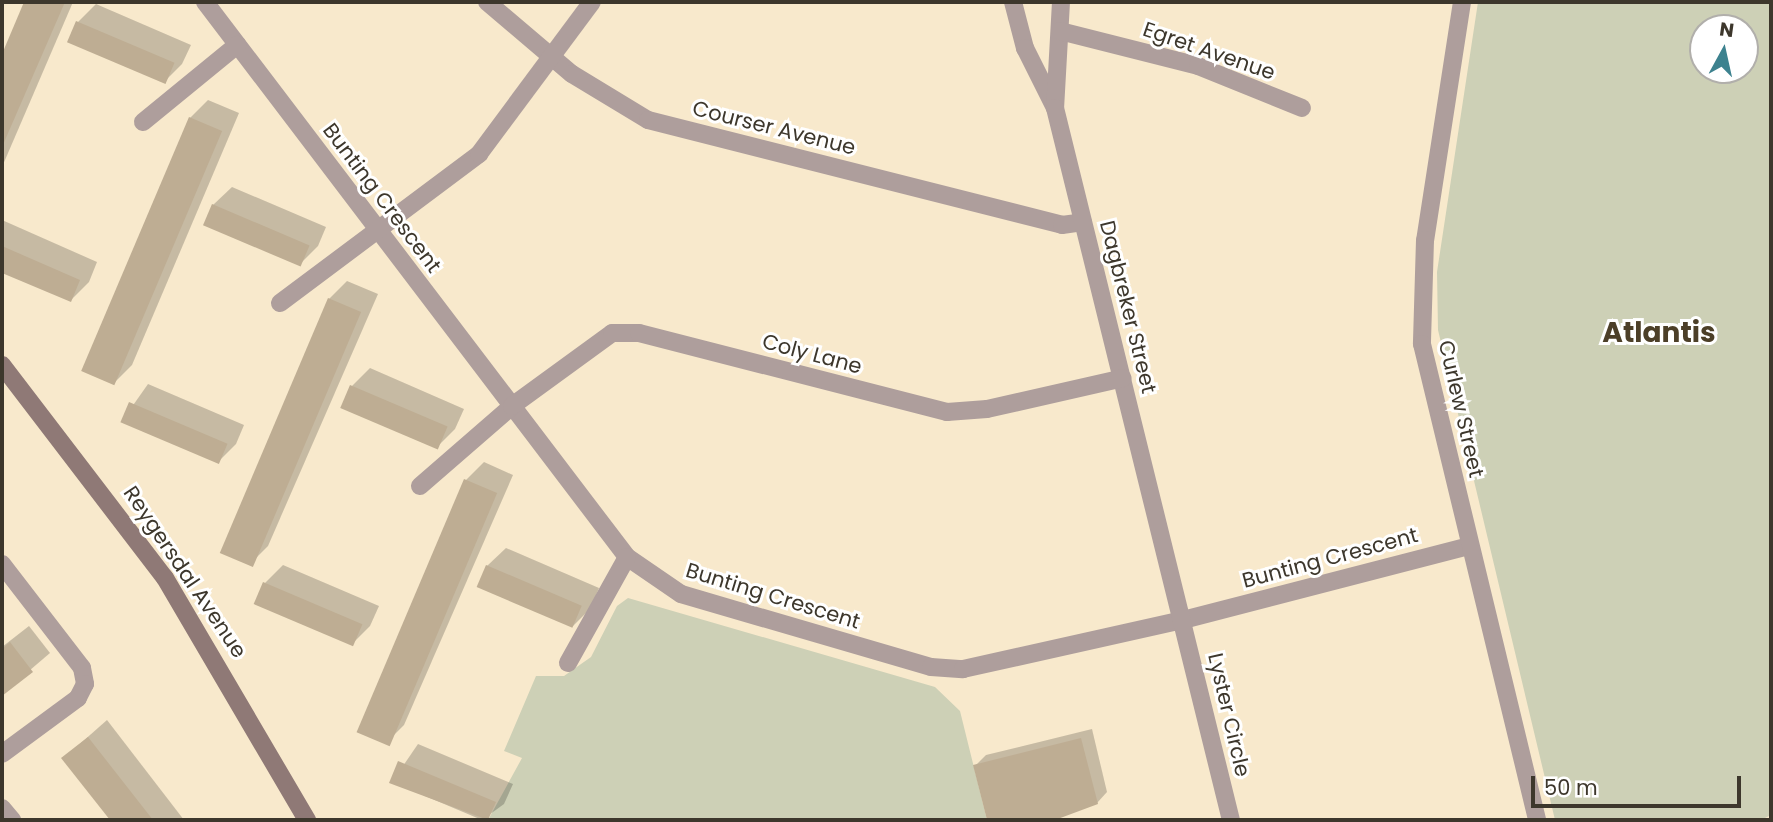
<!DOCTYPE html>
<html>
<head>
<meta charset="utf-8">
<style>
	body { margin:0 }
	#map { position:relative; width:1773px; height:822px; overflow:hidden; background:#f8e9cc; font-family:Poppins,sans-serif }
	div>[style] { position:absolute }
	.green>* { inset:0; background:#cdd0b6 }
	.shadow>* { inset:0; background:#0003 }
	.building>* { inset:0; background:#bead93; transform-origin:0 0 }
	.lane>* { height:18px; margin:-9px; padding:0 9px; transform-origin:9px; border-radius:9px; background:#ae9e9c }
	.street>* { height:18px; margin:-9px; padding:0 9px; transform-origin:9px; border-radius:9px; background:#ae9e9c }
	.secondary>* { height:18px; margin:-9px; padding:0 9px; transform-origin:9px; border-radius:9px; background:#8f7976 }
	span { translate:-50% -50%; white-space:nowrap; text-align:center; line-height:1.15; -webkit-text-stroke:6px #fff; paint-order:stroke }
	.street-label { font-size:21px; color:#3d372c }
	.district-label { font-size:28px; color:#4c3f28; font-weight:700 }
	.frame { position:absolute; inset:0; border:4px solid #3d372c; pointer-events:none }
	.north { position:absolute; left:1689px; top:14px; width:70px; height:70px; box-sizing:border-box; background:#fff; border:2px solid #b1afab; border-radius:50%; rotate:8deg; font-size:19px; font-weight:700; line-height:28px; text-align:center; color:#3d372c }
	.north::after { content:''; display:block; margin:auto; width:24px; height:32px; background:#3d828f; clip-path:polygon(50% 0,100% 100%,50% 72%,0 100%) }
	.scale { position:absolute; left:1531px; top:776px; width:210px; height:32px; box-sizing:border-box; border:4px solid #3d372c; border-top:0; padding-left:9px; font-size:21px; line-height:24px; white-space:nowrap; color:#3d372c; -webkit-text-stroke:5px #fff; paint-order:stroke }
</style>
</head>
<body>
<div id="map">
	<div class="green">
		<div style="clip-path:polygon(evenodd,1478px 2px,1771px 2px,1771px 815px,1761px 820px,1555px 820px,1438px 330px,1437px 272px,1478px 2px,1703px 28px,1745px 28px,1745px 70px,1703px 70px,1703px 28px)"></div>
		<div style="clip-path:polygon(628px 598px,935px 687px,960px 711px,987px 820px,488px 820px,522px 758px,504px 751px,536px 676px,564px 676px,591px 657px,617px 606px)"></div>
	</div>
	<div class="shadow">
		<div style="clip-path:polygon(26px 2px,73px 2px,2px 167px,2px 58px)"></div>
		<div style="clip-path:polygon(96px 4px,191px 45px,182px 64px,164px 82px,78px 22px)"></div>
		<div style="clip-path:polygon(208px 100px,239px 113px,132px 365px,114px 383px,190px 118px)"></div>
		<div style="clip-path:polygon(232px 187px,326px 227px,318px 246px,300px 264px,213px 205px)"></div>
		<div style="clip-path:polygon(2px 220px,97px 262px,89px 282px,71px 300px,2px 271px)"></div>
		<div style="clip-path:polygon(347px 281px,378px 294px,268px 546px,250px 564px,329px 299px)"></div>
		<div style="clip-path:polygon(370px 368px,464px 409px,455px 429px,437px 447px,352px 386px)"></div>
		<div style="clip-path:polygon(148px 384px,244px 425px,236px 444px,218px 462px,122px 421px)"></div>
		<div style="clip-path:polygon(484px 462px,513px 475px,404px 725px,386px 743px,466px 480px)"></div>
		<div style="clip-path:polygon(506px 548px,599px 588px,591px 608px,573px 626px,487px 566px)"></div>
		<div style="clip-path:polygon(283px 565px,379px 606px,370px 626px,352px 644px,265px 583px)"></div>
		<div style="clip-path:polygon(29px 626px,50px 653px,2px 694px,2px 647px)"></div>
		<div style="clip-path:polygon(107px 720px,184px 820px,112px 820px,64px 758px)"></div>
		<div style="clip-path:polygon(1092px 729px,1107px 792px,1097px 803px,1038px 820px,989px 820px,975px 766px,986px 755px)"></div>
		<div style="clip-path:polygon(418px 744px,513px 784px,504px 804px,482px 820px,392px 782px)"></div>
	</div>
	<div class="building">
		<div style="clip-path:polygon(24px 2px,65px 2px,2px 147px,2px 54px)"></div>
		<div style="left:76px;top:21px;width:107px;height:23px;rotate:23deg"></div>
		<div style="left:189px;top:117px;width:36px;height:276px;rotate:23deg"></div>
		<div style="left:212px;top:204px;width:106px;height:23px;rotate:23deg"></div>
		<div style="clip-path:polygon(2px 246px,80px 280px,71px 302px,2px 273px)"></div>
		<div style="left:328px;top:298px;width:36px;height:277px;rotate:23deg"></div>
		<div style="left:350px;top:385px;width:106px;height:25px;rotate:23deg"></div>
		<div style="left:129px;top:402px;width:107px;height:22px;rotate:23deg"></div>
		<div style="left:464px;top:479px;width:36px;height:275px;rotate:23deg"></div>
		<div style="left:486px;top:565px;width:104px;height:24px;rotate:23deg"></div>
		<div style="left:263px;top:582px;width:108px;height:24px;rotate:23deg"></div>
		<div style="clip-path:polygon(10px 642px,33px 672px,2px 696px,2px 649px)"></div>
		<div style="clip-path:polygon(88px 737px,153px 820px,110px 820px,61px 758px)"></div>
		<div style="clip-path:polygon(1081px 738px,1098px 804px,1055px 820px,987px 820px,973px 765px)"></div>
		<div style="clip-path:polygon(398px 761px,496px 802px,488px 820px,389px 783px)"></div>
	</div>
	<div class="lane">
		<div style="left:1013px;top:2px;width:48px;rotate:75.4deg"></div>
		<div style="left:1025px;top:48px;width:67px;rotate:63.4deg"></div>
		<div style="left:2px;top:808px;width:16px;rotate:50deg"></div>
	</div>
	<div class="street">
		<div style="left:205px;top:2px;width:697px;rotate:52.75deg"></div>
		<div style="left:627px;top:557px;width:65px;rotate:34.4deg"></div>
		<div style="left:681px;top:594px;width:260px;rotate:16.3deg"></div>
		<div style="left:931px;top:667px;width:32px;rotate:4deg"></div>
		<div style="left:963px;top:669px;width:225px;rotate:-12.6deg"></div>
		<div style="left:1183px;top:620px;width:296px;rotate:-14.5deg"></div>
		<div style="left:487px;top:2px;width:111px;rotate:40.3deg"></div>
		<div style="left:572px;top:74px;width:89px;rotate:31.2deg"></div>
		<div style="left:648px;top:120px;width:427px;rotate:14.2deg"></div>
		<div style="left:1062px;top:225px;width:21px;rotate:-8deg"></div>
		<div style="left:1061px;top:2px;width:106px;rotate:93.2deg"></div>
		<div style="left:1055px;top:108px;width:733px;rotate:76.12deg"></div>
		<div style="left:1462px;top:2px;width:241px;rotate:98.8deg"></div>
		<div style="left:1425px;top:240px;width:104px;rotate:91.7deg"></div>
		<div style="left:1422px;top:344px;width:490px;rotate:76.4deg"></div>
		<div style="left:1060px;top:31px;width:142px;rotate:14.2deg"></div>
		<div style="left:1198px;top:66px;width:112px;rotate:22deg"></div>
		<div style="left:143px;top:122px;width:122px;rotate:-39.3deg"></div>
		<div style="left:280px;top:303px;width:249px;rotate:-36.8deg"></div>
		<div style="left:479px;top:154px;width:189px;rotate:-53.4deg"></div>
		<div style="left:420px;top:486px;width:122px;rotate:-41deg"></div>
		<div style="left:512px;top:406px;width:124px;rotate:-36.1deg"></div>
		<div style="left:612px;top:333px;width:27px"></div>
		<div style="left:639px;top:333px;width:318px;rotate:14.4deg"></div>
		<div style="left:947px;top:412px;width:40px;rotate:-4.3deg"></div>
		<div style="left:987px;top:409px;width:139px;rotate:-12.8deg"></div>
		<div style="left:2px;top:564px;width:131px;rotate:52.4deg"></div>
		<div style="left:82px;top:668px;width:16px;rotate:79deg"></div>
		<div style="left:85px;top:684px;width:16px;rotate:117deg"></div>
		<div style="left:78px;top:698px;width:94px;rotate:143.6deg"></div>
		<div style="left:568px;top:663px;width:121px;rotate:-60.9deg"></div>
	</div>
	<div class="secondary">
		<div style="left:2px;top:365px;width:268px;rotate:52.6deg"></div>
		<div style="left:165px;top:578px;width:281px;rotate:59.6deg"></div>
	</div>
	<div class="street-label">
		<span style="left:1209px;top:51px;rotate:19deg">Egret Avenue</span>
		<span style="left:774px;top:128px;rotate:14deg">Courser Avenue</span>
		<span style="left:382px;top:198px;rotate:53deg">Bunting Crescent</span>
		<span style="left:1128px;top:307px;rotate:76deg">Dagbreker Street</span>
		<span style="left:812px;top:354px;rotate:15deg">Coly Lane</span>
		<span style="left:1461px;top:409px;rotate:77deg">Curlew Street</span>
		<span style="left:1330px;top:558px;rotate:-15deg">Bunting Crescent</span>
		<span style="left:185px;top:572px;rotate:56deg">Reygersdal Avenue</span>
		<span style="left:773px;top:596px;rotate:17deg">Bunting Crescent</span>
		<span style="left:1229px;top:715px;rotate:77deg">Lyster Circle</span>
	</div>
	<div class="district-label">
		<span style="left:1659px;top:333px">Atlantis</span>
	</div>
	<div class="frame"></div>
	<div class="north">N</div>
	<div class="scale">50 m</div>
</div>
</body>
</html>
